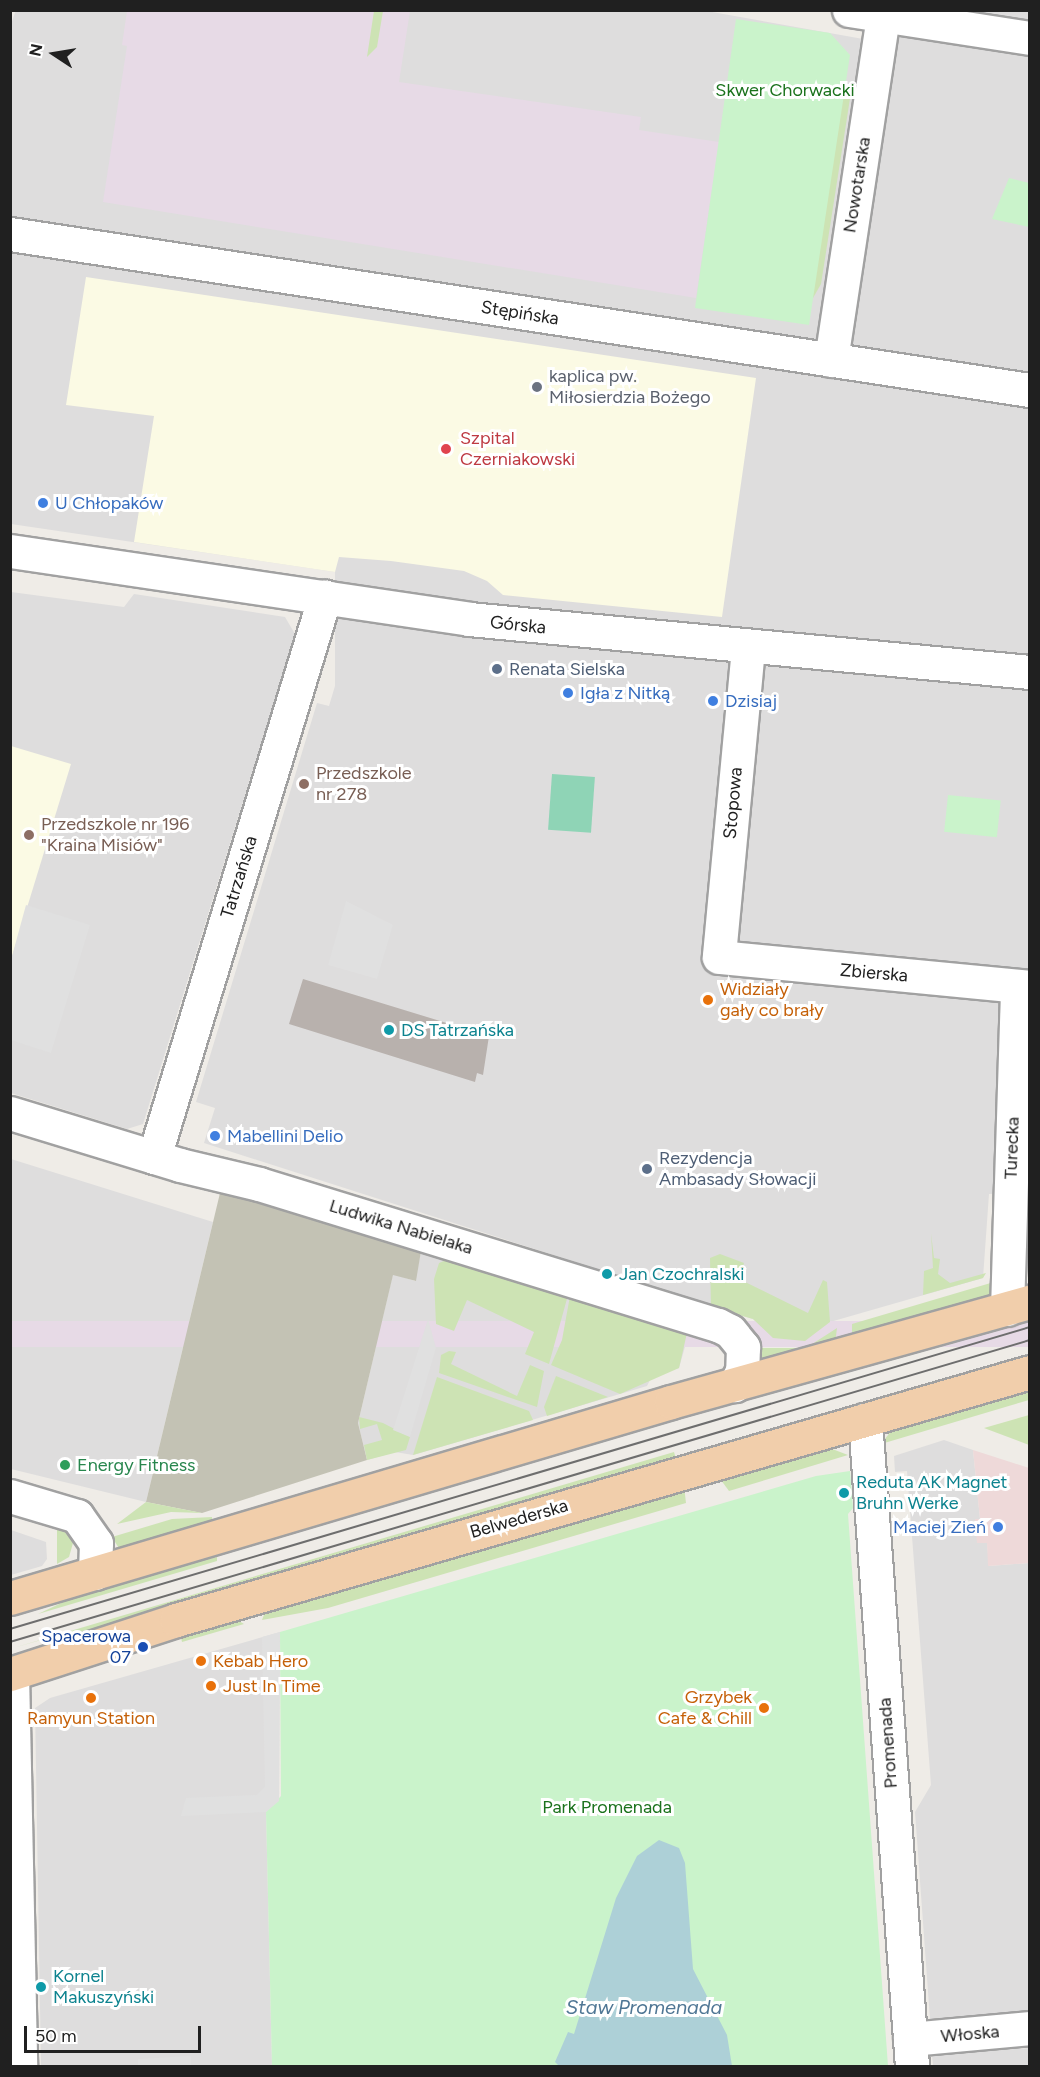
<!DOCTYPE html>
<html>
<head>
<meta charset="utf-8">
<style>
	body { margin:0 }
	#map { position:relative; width:1040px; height:2077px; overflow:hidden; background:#efece7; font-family:Figtree,sans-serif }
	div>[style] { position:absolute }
	.residential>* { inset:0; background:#dedddd }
	.commercial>* { inset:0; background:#eed9d9 }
	.industrial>* { inset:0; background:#e7dae6; transform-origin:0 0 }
	.education>* { inset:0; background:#fbfae4 }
	.construction>* { inset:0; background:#c3c2b4 }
	.grass>* { inset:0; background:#cde3b4 }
	.park>* { inset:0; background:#caf3cb; transform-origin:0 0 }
	.pitch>* { inset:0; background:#8fd4b6; transform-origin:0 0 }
	.parking>* { inset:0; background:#e0e0e0 }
	.water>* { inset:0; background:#add0d7 }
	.building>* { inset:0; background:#b8b1ad }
	.roads { filter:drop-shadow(2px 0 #a1a1a1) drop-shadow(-2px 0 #a1a1a1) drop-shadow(0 2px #a1a1a1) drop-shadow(0 -2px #a1a1a1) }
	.minor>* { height:33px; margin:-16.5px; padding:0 16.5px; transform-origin:16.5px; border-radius:16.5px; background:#fff }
	.major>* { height:33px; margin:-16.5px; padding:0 16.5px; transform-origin:16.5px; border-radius:16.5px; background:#f1ceab }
	.tram>* { height:1.5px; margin:-0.75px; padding:0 0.75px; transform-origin:0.75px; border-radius:0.75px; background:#6e6e6e }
	.dots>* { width:16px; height:16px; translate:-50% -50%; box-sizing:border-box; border:3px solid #fff; border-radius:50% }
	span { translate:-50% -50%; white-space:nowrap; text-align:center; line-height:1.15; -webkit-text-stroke:6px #fff; paint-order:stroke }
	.park-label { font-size:18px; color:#1a721c }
	.street-label { font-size:18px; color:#202020 }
	.worship-label { font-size:18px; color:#5b616d }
	.left { translate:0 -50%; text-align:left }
	.health-label { font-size:18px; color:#be3a42 }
	.shop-label { font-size:18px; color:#366cbe }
	.right { translate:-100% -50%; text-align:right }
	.service-label { font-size:18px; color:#4e5e75 }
	.education-label { font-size:18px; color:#785e54 }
	.food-label { font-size:18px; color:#c56008 }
	.culture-label { font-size:18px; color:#0d838f }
	.leisure-label { font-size:18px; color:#27864d }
	.transit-label { font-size:18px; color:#164399 }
	.water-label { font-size:20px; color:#507795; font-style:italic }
	.frame { position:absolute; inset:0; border:12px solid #202020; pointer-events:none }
	.north { position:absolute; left:24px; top:24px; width:60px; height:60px; -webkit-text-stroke:4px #fff; paint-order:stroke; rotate:282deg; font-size:16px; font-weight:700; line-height:24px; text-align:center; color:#202020 }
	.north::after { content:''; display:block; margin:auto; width:21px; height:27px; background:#202020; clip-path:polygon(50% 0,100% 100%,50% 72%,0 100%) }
	.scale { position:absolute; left:24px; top:2026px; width:177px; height:27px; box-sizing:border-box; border:3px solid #202020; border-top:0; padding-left:8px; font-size:18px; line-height:21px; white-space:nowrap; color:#202020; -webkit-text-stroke:4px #fff; paint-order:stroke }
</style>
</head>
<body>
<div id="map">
	<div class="residential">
		<div style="clip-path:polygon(16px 10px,701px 10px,897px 45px,903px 11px,1029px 11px,1030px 1192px,989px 1194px,983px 1278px,830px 1322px,805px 1341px,773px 1338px,753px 1319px,204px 1143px,215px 1108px,196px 1102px,317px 703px,329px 706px,335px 686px,335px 572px,11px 524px,10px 27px)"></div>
		<div style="clip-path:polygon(11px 592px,124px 607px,134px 594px,285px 617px,295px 634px,143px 1124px,127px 1129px,11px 1093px)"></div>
		<div style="clip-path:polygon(11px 1159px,213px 1222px,146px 1502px,11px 1469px)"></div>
		<div style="clip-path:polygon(421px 1251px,688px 1336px,679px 1368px,652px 1376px,647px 1386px,413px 1455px,395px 1452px,367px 1460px,358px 1423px,393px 1274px,415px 1281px)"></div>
		<div style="clip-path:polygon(944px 1440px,973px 1450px,980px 1519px,976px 1519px,987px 1542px,989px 1566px,1029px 1563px,1029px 2012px,930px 2019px,915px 1812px,931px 1785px,907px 1471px,895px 1472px,894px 1456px)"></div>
		<div style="clip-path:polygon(11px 1530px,46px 1542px,47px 1559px,42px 1566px,11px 1575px)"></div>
		<div style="clip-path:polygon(280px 1632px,279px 1801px,266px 1812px,272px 2066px,41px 2066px,35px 1708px,50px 1698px)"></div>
		<div style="clip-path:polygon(1029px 2048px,1029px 2066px,933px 2066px,932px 2055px)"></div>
	</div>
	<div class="commercial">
		<div style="clip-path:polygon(973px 1450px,1029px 1468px,1029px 1563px,988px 1566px,987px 1543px,977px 1543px,975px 1519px,980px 1519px)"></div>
	</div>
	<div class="industrial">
		<div style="clip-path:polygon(127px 11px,410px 11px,399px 82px,641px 117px,639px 130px,719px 142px,696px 298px,103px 202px,127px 46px,122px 45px)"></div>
		<div style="left:1029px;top:1321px;width:26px;height:1062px;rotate:90deg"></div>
	</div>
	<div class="education">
		<div style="clip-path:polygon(86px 277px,756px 378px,722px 617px,503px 595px,487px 581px,464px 571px,391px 561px,339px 557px,335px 572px,134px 542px,154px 416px,66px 405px)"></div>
		<div style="clip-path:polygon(11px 746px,71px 764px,11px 960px)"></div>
	</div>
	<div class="construction">
		<div style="clip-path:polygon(220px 1193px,273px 1204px,421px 1251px,416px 1281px,393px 1275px,358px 1423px,367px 1460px,202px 1513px,146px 1502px)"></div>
	</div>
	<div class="grass">
		<div style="clip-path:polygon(374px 11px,383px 11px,377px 47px,367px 57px)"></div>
		<div style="clip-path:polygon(846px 87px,851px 92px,821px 284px,813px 298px,787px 194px)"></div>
		<div style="clip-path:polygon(931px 1233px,934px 1258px,940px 1259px,938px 1274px,950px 1283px,986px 1273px,983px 1278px,923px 1295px,924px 1271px,933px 1268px)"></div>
		<div style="clip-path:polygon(720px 1254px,744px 1263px,739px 1279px,808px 1313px,823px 1280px,827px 1282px,830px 1322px,805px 1341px,773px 1338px,753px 1319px,711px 1307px,710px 1258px)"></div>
		<div style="clip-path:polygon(449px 1259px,568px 1295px,549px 1364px,525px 1354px,534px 1332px,467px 1300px,454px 1331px,436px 1324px,434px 1279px,439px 1263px)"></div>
		<div style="clip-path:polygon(994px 1282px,988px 1298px,856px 1336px,852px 1332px,852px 1324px)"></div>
		<div style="clip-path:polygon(570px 1296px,687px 1333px,679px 1368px,620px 1394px,551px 1365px,562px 1340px)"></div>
		<div style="clip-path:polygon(837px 1328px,835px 1344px,757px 1365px,756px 1348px,806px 1348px)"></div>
		<div style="clip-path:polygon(449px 1351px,456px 1352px,451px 1364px,517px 1396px,530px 1365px,544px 1371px,537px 1407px,439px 1373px,441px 1355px)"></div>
		<div style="clip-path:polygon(556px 1376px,608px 1397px,547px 1416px,544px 1407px)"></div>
		<div style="clip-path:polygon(437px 1377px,529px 1411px,533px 1420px,413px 1455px)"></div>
		<div style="clip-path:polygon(1029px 1386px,1029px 1400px,881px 1444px,895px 1426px)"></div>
		<div style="clip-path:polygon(1029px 1415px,1029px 1445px,984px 1428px)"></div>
		<div style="clip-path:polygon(359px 1417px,383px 1423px,410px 1437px,406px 1450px,367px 1460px,364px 1445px,382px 1440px,377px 1424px,360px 1429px)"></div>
		<div style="clip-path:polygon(827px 1447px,848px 1455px,729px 1491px,718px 1476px)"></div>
		<div style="clip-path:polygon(674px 1452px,676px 1459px,71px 1639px,69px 1632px,13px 1648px)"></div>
		<div style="clip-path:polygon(684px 1486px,686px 1503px,328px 1608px,262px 1620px,267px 1607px)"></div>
		<div style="clip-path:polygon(146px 1502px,202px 1513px,171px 1512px,117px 1524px)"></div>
		<div style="clip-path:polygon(57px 1516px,73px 1543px,69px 1557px,57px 1564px)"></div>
		<div style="clip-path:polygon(172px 1519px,212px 1517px,212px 1522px,120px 1550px,112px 1537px)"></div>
		<div style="clip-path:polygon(217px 1557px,217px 1561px,38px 1614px,93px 1588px)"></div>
		<div style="clip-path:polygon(232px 1617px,244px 1624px,182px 1642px,180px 1633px)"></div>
	</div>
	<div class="park">
		<div style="clip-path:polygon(736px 19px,830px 33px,850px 55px,809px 325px,695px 308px)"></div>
		<div style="clip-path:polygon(1009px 178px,1029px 183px,1029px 227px,992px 219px)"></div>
		<div style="left:948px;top:795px;width:53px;height:37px;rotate:6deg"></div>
		<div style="clip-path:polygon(850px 1471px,853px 1508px,848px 1514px,888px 2066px,272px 2066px,266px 1812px,281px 1796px,280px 1632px,816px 1476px)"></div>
	</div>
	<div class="pitch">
		<div style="left:552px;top:774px;width:43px;height:56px;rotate:4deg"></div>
	</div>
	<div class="parking">
		<div style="clip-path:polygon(346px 901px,393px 925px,377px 979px,328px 965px)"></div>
		<div style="clip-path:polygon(26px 905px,90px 925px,51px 1053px,11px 1040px,11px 960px)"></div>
		<div style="clip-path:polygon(428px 1319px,436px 1348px,410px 1437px,393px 1430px)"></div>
		<div style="clip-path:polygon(280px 1632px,279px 1801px,266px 1812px,181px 1816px,186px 1798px,257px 1795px,265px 1787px,262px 1637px)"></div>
		<div style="clip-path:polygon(191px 2056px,191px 2066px,138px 2066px,138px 2059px)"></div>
	</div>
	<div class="water">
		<div style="clip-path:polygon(659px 1840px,679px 1848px,685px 1863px,693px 1969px,727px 2035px,732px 2066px,559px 2066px,555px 2062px,568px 2032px,574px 2034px,616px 1898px,637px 1856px)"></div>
	</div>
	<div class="building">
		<div style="clip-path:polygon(303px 979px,489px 1036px,483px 1075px,477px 1073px,475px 1082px,289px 1024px)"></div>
	</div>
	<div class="roads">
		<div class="minor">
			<div style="left:849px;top:10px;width:183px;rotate:8.8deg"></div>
			<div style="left:10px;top:234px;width:1032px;rotate:8.7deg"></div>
			<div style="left:831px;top:360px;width:354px;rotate:-81.4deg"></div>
			<div style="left:10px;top:551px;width:464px;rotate:8.4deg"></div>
			<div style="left:469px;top:619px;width:563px;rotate:5.4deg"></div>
			<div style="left:748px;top:648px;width:310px;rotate:95.4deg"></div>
			<div style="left:719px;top:957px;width:312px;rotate:5.5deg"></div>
			<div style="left:10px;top:1113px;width:178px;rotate:17deg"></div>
			<div style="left:180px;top:1165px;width:81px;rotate:13.5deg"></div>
			<div style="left:259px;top:1184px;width:480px;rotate:17.1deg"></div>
			<div style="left:718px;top:1325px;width:13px;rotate:27deg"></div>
			<div style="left:730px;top:1331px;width:21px;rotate:51deg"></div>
			<div style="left:743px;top:1347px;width:24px;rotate:92deg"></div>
			<div style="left:742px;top:1371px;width:16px;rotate:117deg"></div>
			<div style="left:154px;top:1157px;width:586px;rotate:-73.05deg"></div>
			<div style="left:1007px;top:1309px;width:323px;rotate:-88.2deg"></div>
			<div style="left:865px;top:1420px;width:648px;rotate:85.84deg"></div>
			<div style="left:10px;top:1496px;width:70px;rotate:16.6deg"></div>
			<div style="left:77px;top:1516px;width:33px;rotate:55deg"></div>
			<div style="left:96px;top:1543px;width:30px;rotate:92deg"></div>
			<div style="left:12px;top:1673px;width:393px;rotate:88.8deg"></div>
			<div style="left:910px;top:2039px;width:121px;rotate:-5.2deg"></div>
		</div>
		<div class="major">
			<div style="left:10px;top:1598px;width:689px;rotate:-16.52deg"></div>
			<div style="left:671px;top:1402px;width:373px;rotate:-15.6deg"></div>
			<div style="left:10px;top:1674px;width:175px;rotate:-18deg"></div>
			<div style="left:176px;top:1620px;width:889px;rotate:-16.19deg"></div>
		</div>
	</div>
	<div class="tram">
		<div style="left:10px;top:1629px;width:1064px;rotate:-16.49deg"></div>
		<div style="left:10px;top:1642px;width:1064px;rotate:-16.49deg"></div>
	</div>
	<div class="dots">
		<div style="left:537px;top:387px;background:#6b7280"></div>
		<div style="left:446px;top:449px;background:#e0444e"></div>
		<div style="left:43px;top:503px;background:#3f7fe0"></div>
		<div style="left:497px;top:669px;background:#5c6f8a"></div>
		<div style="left:568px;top:693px;background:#3f7fe0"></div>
		<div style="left:713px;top:701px;background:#3f7fe0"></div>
		<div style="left:304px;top:784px;background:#8d6e63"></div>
		<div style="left:29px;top:835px;background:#8d6e63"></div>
		<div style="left:708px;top:1000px;background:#e8710a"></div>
		<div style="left:389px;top:1030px;background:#0f9aa8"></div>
		<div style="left:215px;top:1136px;background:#3f7fe0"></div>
		<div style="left:647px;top:1169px;background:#5c6f8a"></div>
		<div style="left:607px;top:1274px;background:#0f9aa8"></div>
		<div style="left:65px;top:1465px;background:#2e9e5b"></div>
		<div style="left:844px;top:1493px;background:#0f9aa8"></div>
		<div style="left:998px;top:1527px;background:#3f7fe0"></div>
		<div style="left:143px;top:1647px;background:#1a4fb4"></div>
		<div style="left:201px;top:1661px;background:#e8710a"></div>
		<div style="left:211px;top:1686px;background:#e8710a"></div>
		<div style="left:91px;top:1698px;background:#e8710a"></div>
		<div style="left:764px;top:1708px;background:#e8710a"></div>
		<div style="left:41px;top:1987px;background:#0f9aa8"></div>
	</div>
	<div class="park-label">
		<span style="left:785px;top:90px">Skwer Chorwacki</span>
		<span style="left:607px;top:1807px">Park Promenada</span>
	</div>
	<div class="street-label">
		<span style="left:857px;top:185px;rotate:-81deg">Nowotarska</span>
		<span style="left:520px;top:313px;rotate:9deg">Stępińska</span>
		<span style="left:518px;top:625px;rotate:6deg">Górska</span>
		<span style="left:733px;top:803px;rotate:-85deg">Stopowa</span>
		<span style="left:239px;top:877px;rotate:-73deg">Tatrzańska</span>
		<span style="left:874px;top:973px;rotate:5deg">Zbierska</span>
		<span style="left:1012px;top:1148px;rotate:-88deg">Turecka</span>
		<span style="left:401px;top:1227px;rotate:17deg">Ludwika Nabielaka</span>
		<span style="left:519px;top:1519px;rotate:-16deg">Belwederska</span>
		<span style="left:888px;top:1743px;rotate:-94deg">Promenada</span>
		<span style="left:970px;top:2034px;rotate:-5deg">Włoska</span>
	</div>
	<div class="worship-label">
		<span class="left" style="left:549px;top:387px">kaplica pw.<br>Miłosierdzia Bożego</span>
	</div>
	<div class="health-label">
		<span class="left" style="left:460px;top:449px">Szpital<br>Czerniakowski</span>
	</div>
	<div class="shop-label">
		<span class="left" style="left:55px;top:503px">U Chłopaków</span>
		<span class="left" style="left:580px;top:693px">Igła z Nitką</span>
		<span class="left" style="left:725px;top:701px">Dzisiaj</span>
		<span class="left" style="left:227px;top:1136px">Mabellini Delio</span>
		<span class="right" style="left:986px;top:1527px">Maciej Zień</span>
	</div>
	<div class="service-label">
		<span class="left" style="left:509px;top:669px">Renata Sielska</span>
		<span class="left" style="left:659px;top:1169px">Rezydencja<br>Ambasady Słowacji</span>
	</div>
	<div class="education-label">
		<span class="left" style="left:316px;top:784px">Przedszkole<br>nr 278</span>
		<span class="left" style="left:41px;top:835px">Przedszkole nr 196<br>"Kraina Misiów"</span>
	</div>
	<div class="food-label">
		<span class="left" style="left:720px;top:1000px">Widziały<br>gały co brały</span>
		<span class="left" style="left:213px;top:1661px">Kebab Hero</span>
		<span class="left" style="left:223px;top:1686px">Just In Time</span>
		<span class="right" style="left:752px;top:1708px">Grzybek<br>Cafe &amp; Chill</span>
		<span style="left:91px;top:1718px">Ramyun Station</span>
	</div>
	<div class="culture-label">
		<span class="left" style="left:401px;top:1030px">DS Tatrzańska</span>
		<span class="left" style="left:619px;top:1274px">Jan Czochralski</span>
		<span class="left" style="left:856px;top:1493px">Reduta AK Magnet<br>Bruhn Werke</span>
		<span class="left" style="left:53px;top:1987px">Kornel<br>Makuszyński</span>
	</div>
	<div class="leisure-label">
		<span class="left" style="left:77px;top:1465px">Energy Fitness</span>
	</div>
	<div class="transit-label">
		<span class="right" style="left:131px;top:1647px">Spacerowa<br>07</span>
	</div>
	<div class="water-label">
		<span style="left:644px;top:2007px">Staw Promenada</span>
	</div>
	<div class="frame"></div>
	<div class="north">N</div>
	<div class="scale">50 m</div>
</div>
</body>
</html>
